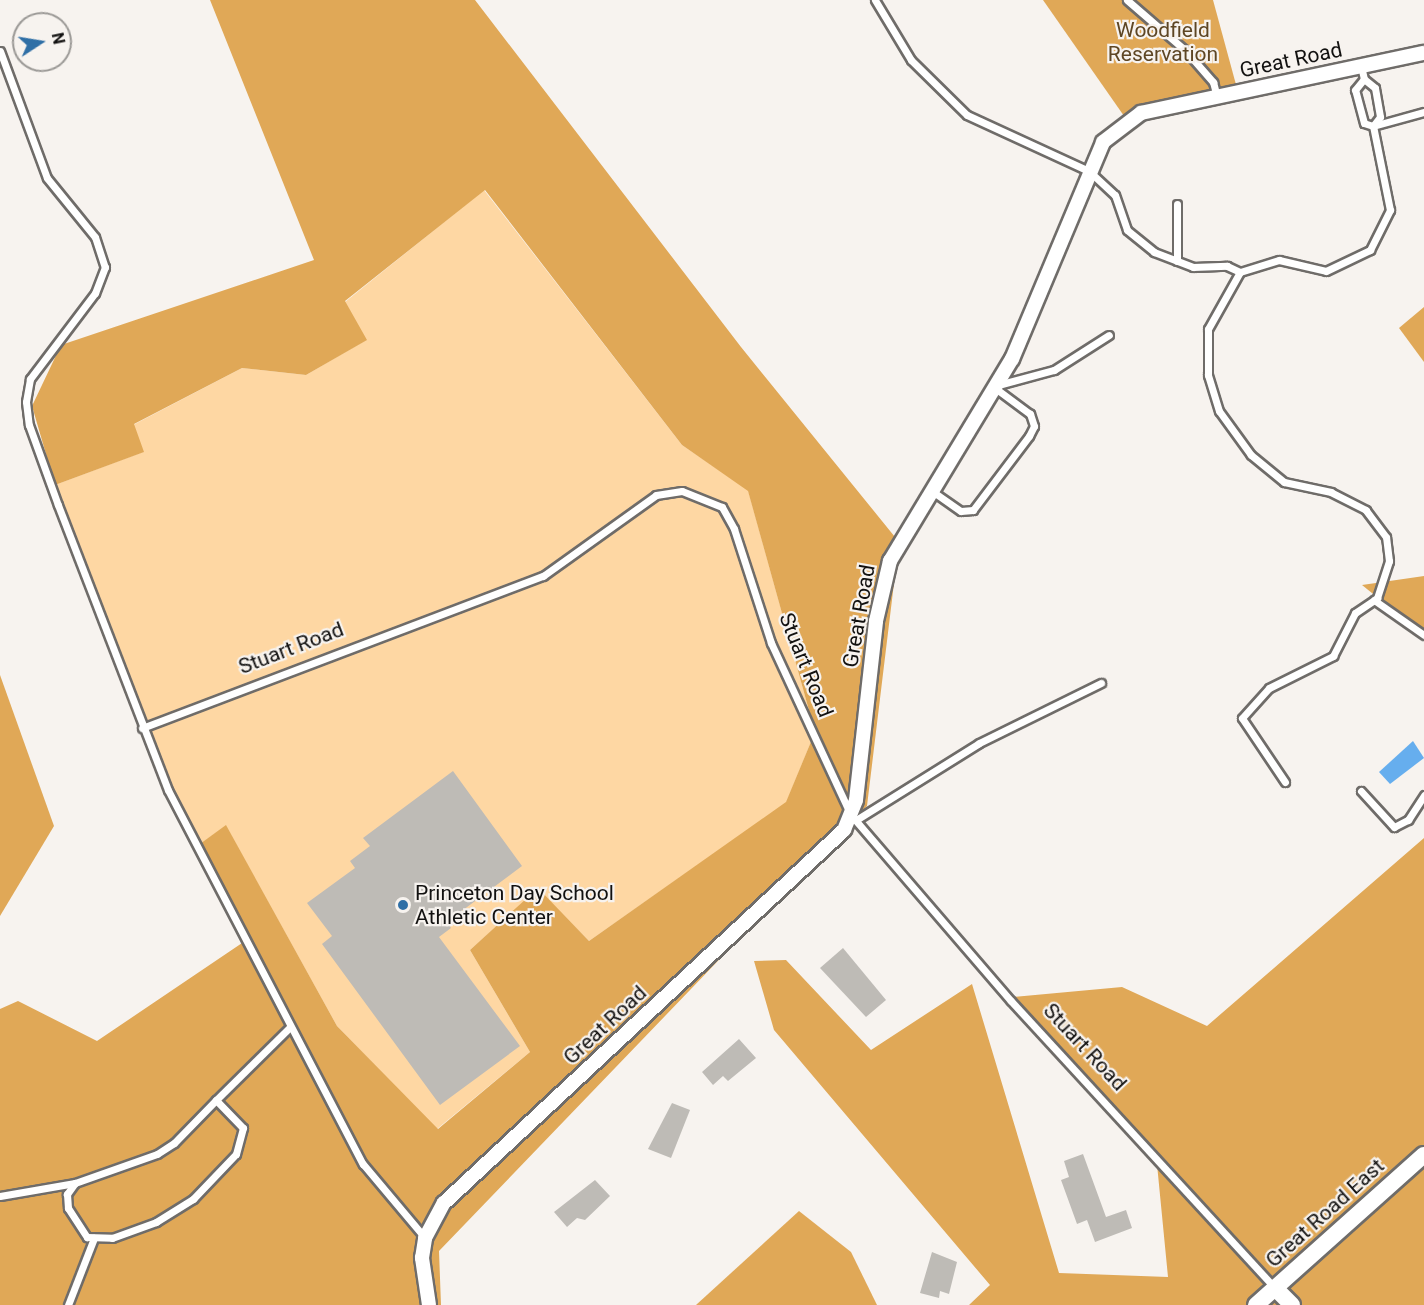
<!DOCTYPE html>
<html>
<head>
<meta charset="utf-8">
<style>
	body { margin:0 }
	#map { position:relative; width:1424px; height:1305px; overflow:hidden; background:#f7f3ef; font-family:Roboto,sans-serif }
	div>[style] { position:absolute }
	.green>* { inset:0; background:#fed7a3 }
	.forest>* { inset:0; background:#e0a857 }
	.water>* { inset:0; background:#66aeee }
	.building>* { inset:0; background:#bebbb6 }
	.roads { filter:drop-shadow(2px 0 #6f6c69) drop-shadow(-2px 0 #6f6c69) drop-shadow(0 2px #6f6c69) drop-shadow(0 -2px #6f6c69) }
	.service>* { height:7px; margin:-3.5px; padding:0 3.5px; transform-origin:3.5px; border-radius:3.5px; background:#fff }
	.minor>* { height:14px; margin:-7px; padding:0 7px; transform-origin:7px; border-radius:7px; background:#fff }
	.tertiary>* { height:16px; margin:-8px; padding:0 8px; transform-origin:8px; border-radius:8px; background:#fff }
	.dots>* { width:16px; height:16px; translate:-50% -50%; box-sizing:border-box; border:3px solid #f7f3ef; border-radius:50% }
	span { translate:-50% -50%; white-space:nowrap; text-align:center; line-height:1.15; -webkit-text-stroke:4.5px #f7f3ef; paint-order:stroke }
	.park-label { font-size:21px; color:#5e4624 }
	.street-label { font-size:21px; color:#121110 }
	.poi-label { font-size:21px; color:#121110 }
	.left { translate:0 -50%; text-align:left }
	.north { position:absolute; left:12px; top:12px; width:60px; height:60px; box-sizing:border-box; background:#f7f3ef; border:2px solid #9b9996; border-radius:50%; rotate:78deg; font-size:16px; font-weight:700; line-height:24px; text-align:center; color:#121110 }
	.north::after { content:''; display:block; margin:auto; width:21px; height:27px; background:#2f6fa6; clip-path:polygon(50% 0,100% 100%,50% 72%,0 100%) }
</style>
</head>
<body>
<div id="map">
	<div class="green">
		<div style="clip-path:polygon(484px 190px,682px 445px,748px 490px,815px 732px,786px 803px,589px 941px,538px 889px,470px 950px,530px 1052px,437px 1129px,337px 1026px,226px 826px,193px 849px,55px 485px,143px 452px,133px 425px,242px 368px,306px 375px,366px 340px,345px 302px)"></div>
	</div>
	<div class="forest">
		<div style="clip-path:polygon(210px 0,475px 0,741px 347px,899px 542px,867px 806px,439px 1251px,441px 1305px,0 1305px,0 1009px,18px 1001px,97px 1041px,248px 939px,193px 849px,226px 825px,337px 1026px,438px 1129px,530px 1052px,470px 950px,538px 888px,589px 941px,786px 802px,815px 732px,748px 491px,682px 445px,485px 190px,345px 301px,367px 340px,306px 375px,242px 368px,134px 424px,144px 452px,55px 485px,32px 406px,61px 345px,314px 260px)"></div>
		<div style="clip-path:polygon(1043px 0,1213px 0,1238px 92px,1124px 116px)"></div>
		<div style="clip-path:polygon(1424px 307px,1424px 362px,1399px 328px)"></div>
		<div style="clip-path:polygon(1424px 576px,1424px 635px,1362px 585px)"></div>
		<div style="clip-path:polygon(0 675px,54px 826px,0 916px)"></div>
		<div style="clip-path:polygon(1424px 838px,1424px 1305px,969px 1305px,990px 1285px,774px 1030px,754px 961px,786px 960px,871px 1050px,972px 984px,1059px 1273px,1168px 1277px,1156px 1154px,1003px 998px,1122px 987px,1207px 1026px)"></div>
		<div style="clip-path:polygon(799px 1211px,851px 1252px,877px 1305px,696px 1305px)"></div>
	</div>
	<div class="water">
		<div style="clip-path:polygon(1413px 741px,1424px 758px,1390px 784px,1379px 772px)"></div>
	</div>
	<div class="building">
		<div style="clip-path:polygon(453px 771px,522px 866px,447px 922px,451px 928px,439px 937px,520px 1046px,440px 1105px,322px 944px,332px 936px,307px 903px,355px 868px,350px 861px,370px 846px,363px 838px)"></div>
		<div style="clip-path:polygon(843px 948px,886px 1000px,866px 1017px,820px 968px)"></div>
		<div style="clip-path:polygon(739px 1039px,756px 1058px,728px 1081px,723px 1076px,713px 1085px,702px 1072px)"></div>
		<div style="clip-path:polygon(672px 1103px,690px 1110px,671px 1158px,648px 1149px)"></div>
		<div style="clip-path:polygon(1083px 1154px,1106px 1217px,1126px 1210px,1132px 1228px,1095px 1242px,1087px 1220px,1077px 1224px,1061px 1180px,1069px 1177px,1064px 1161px)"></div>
		<div style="clip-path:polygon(595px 1180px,610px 1196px,585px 1220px,577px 1218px,567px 1227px,554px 1212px)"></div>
		<div style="clip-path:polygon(932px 1252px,957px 1262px,949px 1294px,940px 1291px,939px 1298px,920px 1293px)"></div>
	</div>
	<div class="roads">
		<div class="service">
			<div style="left:875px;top:0;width:70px;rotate:59deg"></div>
			<div style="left:911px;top:60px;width:78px;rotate:44.5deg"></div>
			<div style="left:967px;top:115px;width:134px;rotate:24.7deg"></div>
			<div style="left:1089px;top:171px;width:35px;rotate:43deg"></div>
			<div style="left:1115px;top:195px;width:37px;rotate:71deg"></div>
			<div style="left:1127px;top:230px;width:35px;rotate:39deg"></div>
			<div style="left:1154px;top:252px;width:42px;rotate:21deg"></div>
			<div style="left:1193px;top:267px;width:34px;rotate:-2deg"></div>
			<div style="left:1227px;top:266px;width:14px;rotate:25deg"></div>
			<div style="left:1127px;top:0;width:77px;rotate:40.8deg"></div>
			<div style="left:1185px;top:50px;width:43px;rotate:48.8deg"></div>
			<div style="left:1213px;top:82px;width:16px;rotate:75deg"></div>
			<div style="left:0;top:51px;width:135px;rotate:69.7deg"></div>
			<div style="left:47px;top:178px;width:76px;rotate:50.9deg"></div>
			<div style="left:95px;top:237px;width:32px;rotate:72deg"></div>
			<div style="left:105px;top:267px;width:28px;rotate:111deg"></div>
			<div style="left:95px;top:293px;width:108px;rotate:127.1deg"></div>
			<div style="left:30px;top:379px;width:23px;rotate:100deg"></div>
			<div style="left:26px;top:402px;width:23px;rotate:83deg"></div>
			<div style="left:29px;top:425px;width:85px;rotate:70.1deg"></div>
			<div style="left:58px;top:505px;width:305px;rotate:68.9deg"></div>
			<div style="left:168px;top:790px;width:422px;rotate:62.5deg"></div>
			<div style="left:363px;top:1164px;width:97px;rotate:50deg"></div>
			<div style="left:1361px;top:66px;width:13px;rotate:77deg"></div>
			<div style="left:1364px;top:79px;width:14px;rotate:39deg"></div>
			<div style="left:1375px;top:88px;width:29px;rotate:80deg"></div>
			<div style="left:1380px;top:117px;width:11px;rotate:128deg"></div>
			<div style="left:1373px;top:126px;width:9px;rotate:-162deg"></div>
			<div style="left:1364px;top:123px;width:34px;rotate:-105deg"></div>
			<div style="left:1355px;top:90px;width:14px;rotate:-51deg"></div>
			<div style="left:1177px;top:204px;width:57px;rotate:90deg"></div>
			<div style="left:998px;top:385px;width:58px;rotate:-15deg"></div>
			<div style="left:1054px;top:370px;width:65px;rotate:-32.5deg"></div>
			<div style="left:932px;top:491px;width:35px;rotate:35deg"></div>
			<div style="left:961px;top:511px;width:12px;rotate:-5deg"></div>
			<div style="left:973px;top:510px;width:93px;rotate:-52.9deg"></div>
			<div style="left:1029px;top:436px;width:11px;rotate:-63deg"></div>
			<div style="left:1034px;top:426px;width:13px;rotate:-108deg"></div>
			<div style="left:1030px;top:414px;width:44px;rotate:-143.4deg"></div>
			<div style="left:1374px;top:600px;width:61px;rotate:35deg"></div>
			<div style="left:142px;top:728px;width:429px;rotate:-20.8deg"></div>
			<div style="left:543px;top:576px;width:139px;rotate:-35.6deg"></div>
			<div style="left:656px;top:495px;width:26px;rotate:-9deg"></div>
			<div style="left:682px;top:491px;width:43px;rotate:21.8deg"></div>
			<div style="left:722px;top:507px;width:25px;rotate:61deg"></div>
			<div style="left:734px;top:529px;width:120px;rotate:72deg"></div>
			<div style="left:771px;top:643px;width:190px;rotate:65.1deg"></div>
			<div style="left:851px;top:815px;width:245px;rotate:49.3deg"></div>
			<div style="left:1011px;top:1001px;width:390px;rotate:47.4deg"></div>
			<div style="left:1285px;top:782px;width:77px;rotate:-123.9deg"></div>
			<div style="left:1242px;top:718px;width:40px;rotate:-48deg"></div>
			<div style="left:1269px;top:688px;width:72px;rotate:-26.6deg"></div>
			<div style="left:1333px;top:656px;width:48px;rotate:-62.9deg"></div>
			<div style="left:1355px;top:613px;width:27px;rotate:-34deg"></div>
			<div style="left:1377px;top:598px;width:39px;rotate:-72deg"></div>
			<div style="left:1389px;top:561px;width:24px;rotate:-97deg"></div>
			<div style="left:1386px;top:537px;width:34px;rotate:-127deg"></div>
			<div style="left:1366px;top:510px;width:39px;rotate:-153deg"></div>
			<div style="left:1331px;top:492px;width:48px;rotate:-168deg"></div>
			<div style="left:1284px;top:482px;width:43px;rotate:-140.7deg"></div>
			<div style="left:1251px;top:455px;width:54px;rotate:-126deg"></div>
			<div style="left:1219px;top:411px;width:38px;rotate:-107deg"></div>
			<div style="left:1208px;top:375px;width:46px;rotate:-90deg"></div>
			<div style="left:1208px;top:329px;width:65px;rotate:-60.7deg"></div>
			<div style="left:1240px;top:272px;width:41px;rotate:-17.1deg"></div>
			<div style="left:1279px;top:260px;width:48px;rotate:13.2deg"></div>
			<div style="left:1326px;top:271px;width:49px;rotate:-25.5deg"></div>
			<div style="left:1370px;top:250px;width:45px;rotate:-63.4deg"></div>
			<div style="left:1390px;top:210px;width:86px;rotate:-101.4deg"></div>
			<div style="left:1373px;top:126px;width:53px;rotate:-15.4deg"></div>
			<div style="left:1361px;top:791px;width:49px;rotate:47.5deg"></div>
			<div style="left:1394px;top:827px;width:16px;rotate:-27deg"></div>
			<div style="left:1408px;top:820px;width:30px;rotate:-57deg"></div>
			<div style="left:856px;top:820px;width:145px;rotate:-32deg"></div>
			<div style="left:979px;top:743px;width:136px;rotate:-26.2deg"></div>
			<div style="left:216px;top:1100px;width:60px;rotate:134.3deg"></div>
			<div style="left:174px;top:1143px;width:20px;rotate:147deg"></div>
			<div style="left:157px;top:1154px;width:87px;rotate:160.5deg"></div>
			<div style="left:75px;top:1183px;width:14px;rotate:126deg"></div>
			<div style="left:67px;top:1194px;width:14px;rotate:86deg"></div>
			<div style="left:68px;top:1208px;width:35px;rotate:57deg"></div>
			<div style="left:87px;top:1237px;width:25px;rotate:2deg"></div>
			<div style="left:112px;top:1238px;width:47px;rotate:-20deg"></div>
			<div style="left:156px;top:1222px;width:44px;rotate:-31.9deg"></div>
			<div style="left:193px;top:1199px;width:62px;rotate:-46.3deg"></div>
			<div style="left:236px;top:1154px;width:27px;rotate:-75deg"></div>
			<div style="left:243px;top:1128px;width:39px;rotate:-134deg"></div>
			<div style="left:216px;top:1100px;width:104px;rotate:-44.6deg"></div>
			<div style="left:0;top:1196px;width:76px;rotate:-9.8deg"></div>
			<div style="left:68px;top:1305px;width:72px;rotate:-68.8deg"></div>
		</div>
		<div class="minor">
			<div style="left:429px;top:1305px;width:48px;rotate:-98.5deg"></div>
			<div style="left:422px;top:1258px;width:20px;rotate:-81deg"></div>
			<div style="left:425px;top:1238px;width:40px;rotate:-62deg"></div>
			<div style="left:444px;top:1203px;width:547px;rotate:-43deg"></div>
			<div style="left:844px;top:830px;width:32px;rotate:-68deg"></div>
			<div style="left:856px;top:800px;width:180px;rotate:-83.6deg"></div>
			<div style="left:876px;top:621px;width:62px;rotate:-76.9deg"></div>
			<div style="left:890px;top:561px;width:236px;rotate:-58.9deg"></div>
			<div style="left:1012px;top:359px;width:235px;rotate:-67.2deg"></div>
			<div style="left:1103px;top:142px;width:48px;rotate:-37.3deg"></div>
			<div style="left:1141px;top:113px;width:289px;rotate:-12deg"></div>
		</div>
		<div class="tertiary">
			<div style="left:1275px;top:1288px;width:24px;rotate:45deg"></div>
			<div style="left:1256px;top:1305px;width:225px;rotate:-41.8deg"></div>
		</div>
	</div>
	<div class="dots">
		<div style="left:403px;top:905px;background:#2f6fa6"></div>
	</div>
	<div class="park-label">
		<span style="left:1163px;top:42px">Woodfield<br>Reservation</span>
	</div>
	<div class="street-label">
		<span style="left:1291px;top:60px;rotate:-12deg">Great Road</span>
		<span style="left:859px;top:616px;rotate:-80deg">Great Road</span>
		<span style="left:291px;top:648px;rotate:-21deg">Stuart Road</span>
		<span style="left:806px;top:665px;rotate:68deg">Stuart Road</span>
		<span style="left:605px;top:1025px;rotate:-43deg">Great Road</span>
		<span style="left:1085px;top:1047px;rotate:47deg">Stuart Road</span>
		<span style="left:1325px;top:1213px;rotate:-42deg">Great Road East</span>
	</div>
	<div class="poi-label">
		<span class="left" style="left:415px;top:905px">Princeton Day School<br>Athletic Center</span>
	</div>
	<div class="north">N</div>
</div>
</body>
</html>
